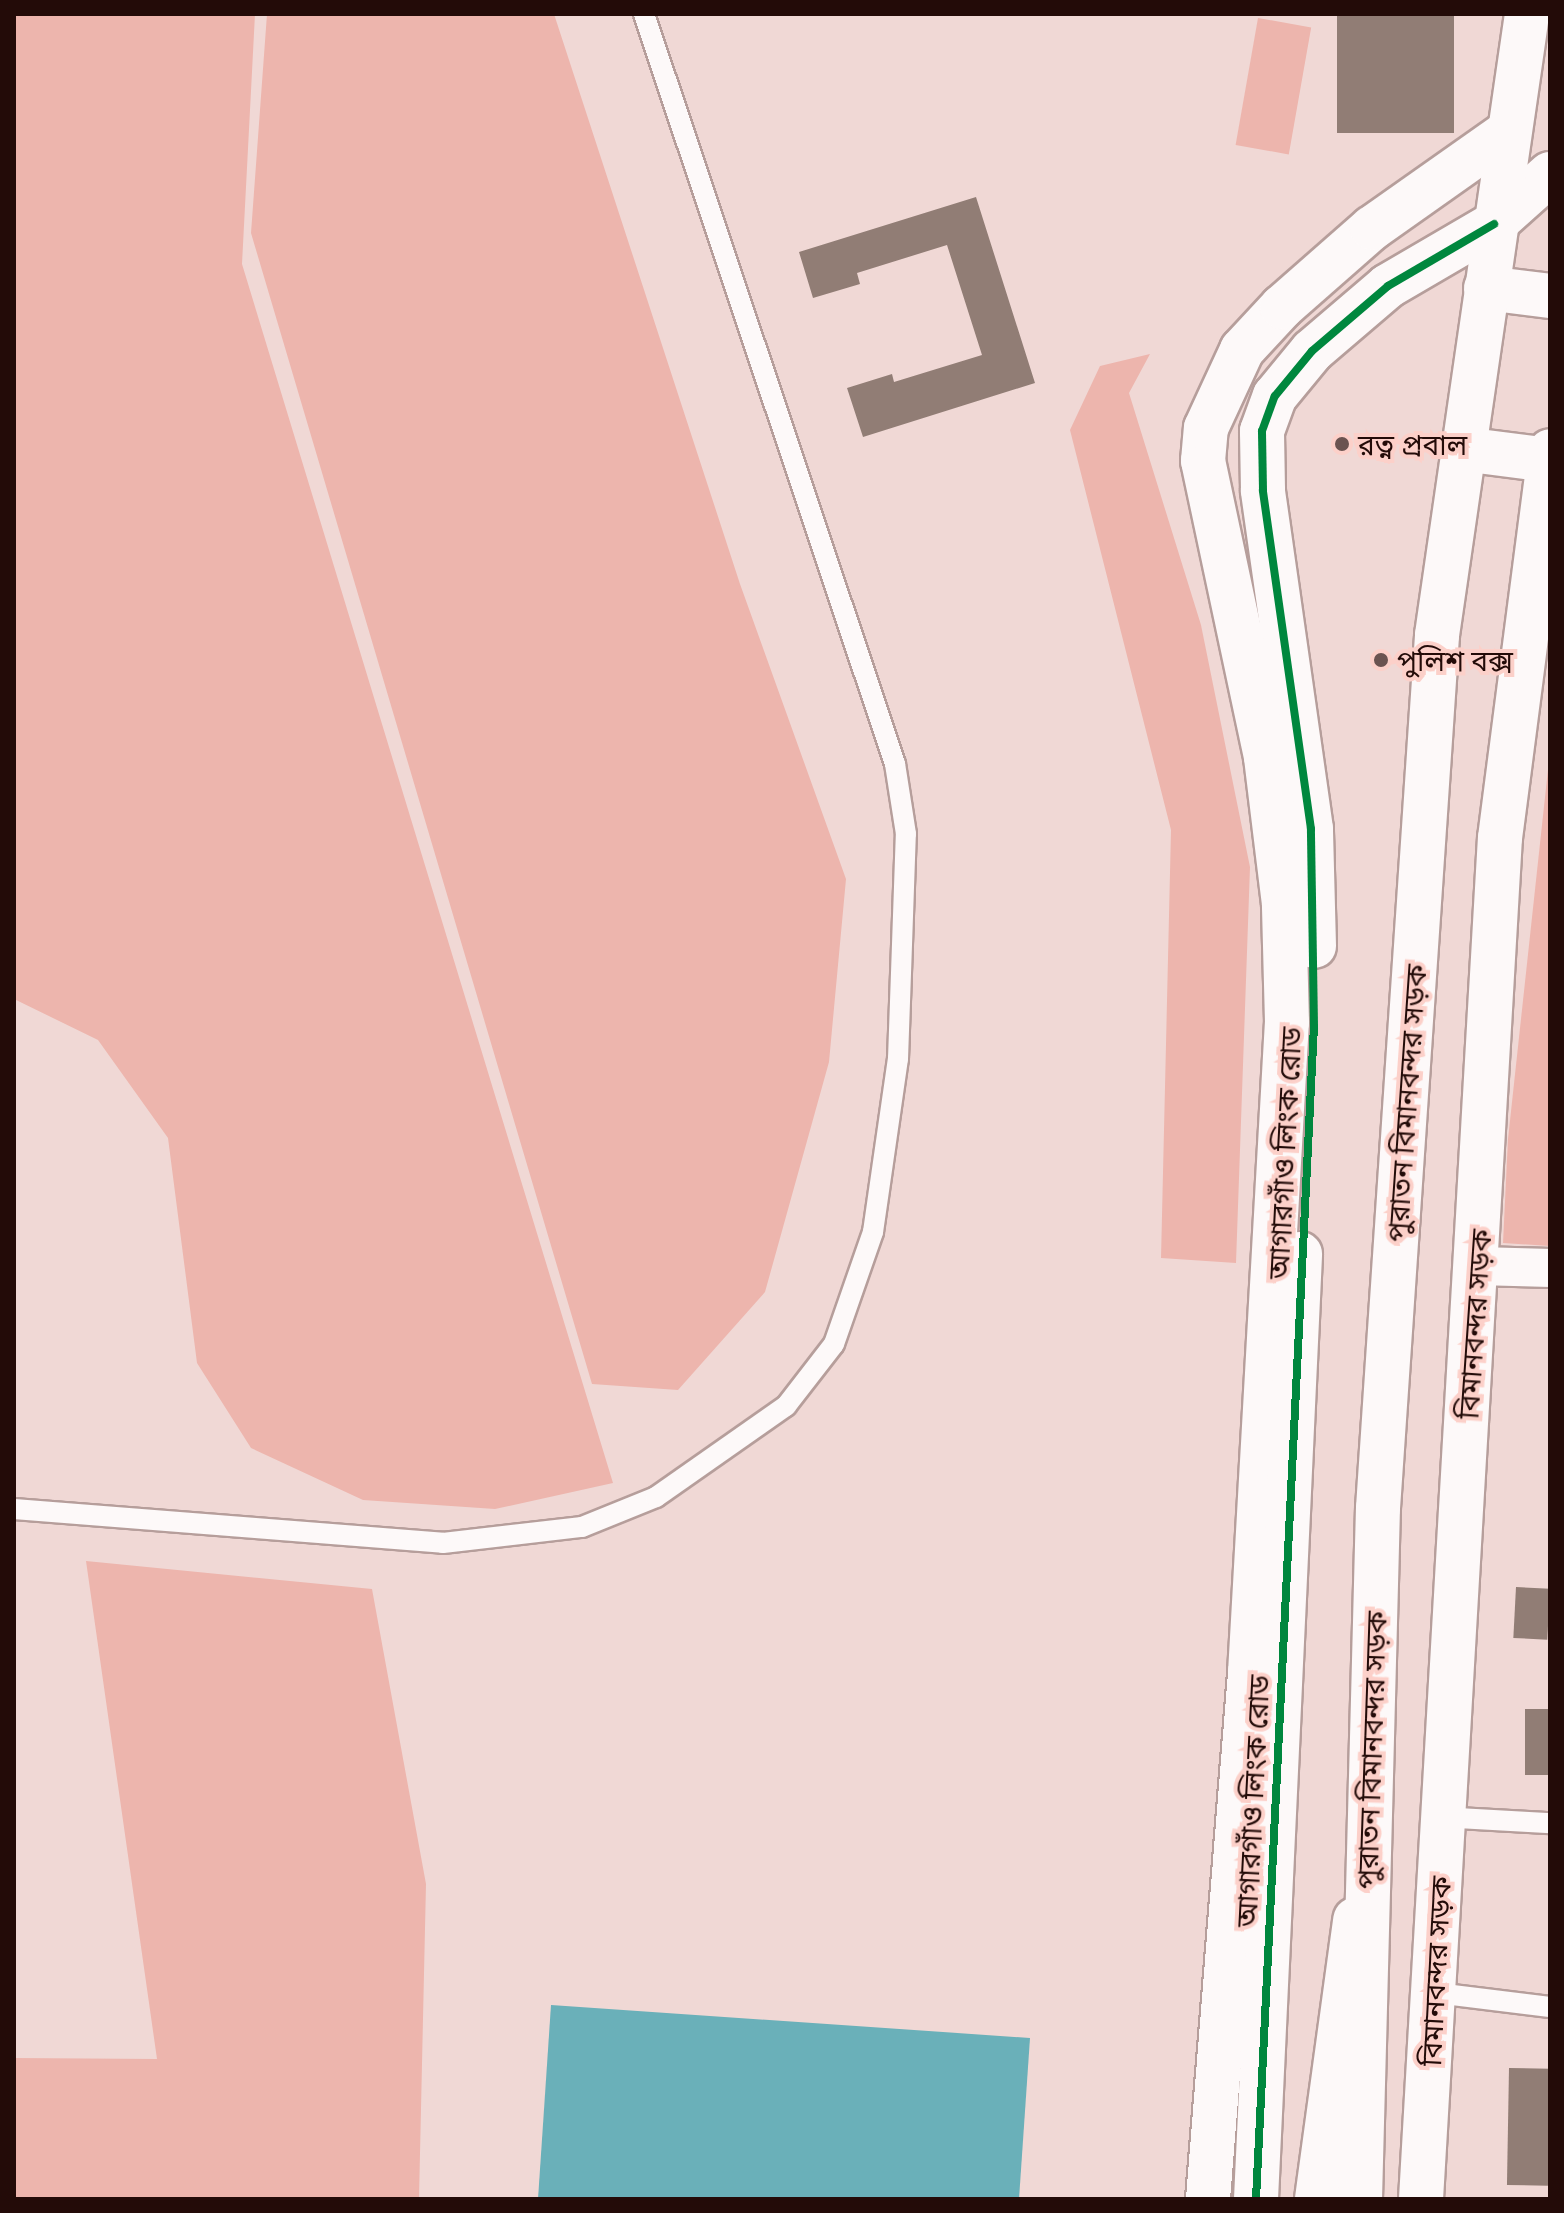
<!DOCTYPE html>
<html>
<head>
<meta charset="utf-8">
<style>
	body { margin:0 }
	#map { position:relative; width:1564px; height:2213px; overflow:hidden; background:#f0d8d5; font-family:"Noto Sans","Noto Sans Bengali",sans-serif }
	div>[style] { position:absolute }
	.green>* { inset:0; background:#edb5ad; transform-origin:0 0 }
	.water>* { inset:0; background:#6ab0b9 }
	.building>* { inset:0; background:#917d75; transform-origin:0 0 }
	.roads { filter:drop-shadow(2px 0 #b69e9b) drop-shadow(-2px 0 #b69e9b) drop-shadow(0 2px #b69e9b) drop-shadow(0 -2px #b69e9b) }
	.service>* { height:20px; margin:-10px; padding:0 10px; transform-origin:10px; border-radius:10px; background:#fdf9f9 }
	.minor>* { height:38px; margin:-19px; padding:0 19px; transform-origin:19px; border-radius:19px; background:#fdf9f9 }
	.secondary>* { height:44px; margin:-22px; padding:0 22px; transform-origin:22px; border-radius:22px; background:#fdf9f9 }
	.primary>* { height:44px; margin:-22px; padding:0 22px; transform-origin:22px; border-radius:22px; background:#fdf9f9 }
	.trunk>* { height:44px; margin:-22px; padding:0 22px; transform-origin:22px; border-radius:22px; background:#fdf9f9 }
	.cycleway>* { height:8px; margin:-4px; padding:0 4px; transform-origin:4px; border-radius:4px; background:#00873e }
	.dots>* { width:22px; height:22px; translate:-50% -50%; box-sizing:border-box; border:4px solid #fcd0c9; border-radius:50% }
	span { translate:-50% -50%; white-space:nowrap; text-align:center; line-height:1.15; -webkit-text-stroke:8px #fcd0c9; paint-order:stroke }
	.poi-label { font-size:28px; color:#230b08 }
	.left { translate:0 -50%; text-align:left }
	.street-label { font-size:28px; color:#230b08 }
	.frame { position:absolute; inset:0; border:16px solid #230b08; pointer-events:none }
</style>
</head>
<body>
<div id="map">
	<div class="green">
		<div style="clip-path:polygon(14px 14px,255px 14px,242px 264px,613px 1483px,495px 1509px,363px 1500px,251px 1448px,197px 1363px,168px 1138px,98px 1040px,14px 999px)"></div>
		<div style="clip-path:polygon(267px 14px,554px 14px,740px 584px,846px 879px,829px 1062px,765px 1292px,678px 1390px,592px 1384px,251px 233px)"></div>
		<div style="left:1258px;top:18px;width:54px;height:129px;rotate:10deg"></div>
		<div style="clip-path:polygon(1150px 354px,1129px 393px,1201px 625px,1250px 867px,1236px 1263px,1161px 1258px,1171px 830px,1070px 430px,1100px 366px)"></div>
		<div style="clip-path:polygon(1550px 751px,1550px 1246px,1503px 1243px,1508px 1139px)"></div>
		<div style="clip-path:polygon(86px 1561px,372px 1589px,426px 1884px,419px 2199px,14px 2199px,14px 2058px,157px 2059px)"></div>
	</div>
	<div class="water">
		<div style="clip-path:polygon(551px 2005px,1030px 2038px,1019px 2199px,538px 2199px)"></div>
	</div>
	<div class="building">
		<div style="left:1337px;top:14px;width:117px;height:119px"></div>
		<div style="clip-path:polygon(976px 197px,1035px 383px,863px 437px,847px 388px,892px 374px,894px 382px,982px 355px,947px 245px,857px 273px,860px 284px,813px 298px,799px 252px)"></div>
		<div style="left:1516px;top:1587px;width:34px;height:51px;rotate:3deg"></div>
		<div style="left:1525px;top:1709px;width:25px;height:66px"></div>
		<div style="left:1509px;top:2068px;width:41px;height:117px;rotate:1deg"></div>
	</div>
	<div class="roads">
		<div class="service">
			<div style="left:14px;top:1509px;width:430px;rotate:4.5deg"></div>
			<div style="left:443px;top:1543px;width:140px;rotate:-6.6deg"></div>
			<div style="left:582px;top:1527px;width:80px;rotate:-22.1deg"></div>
			<div style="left:656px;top:1497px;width:159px;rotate:-35deg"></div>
			<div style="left:786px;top:1406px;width:78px;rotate:-52.3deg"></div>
			<div style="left:834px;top:1344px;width:119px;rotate:-70.8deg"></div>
			<div style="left:873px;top:1232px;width:175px;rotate:-81.8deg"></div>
			<div style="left:898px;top:1059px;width:225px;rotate:-88deg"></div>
			<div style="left:906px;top:834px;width:71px;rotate:-98.9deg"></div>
			<div style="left:895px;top:764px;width:791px;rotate:-108.5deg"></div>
			<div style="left:1441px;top:1817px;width:109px;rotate:3.2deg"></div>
			<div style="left:1436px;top:1993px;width:115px;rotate:7deg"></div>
		</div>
		<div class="minor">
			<div style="left:1479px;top:1266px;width:71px;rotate:1.6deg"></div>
		</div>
		<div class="secondary">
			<div style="left:1314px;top:946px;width:117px;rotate:-91.5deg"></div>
			<div style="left:1311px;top:829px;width:342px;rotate:-98.1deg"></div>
			<div style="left:1263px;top:490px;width:59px;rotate:-91deg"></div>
			<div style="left:1262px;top:431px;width:37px;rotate:-70deg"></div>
			<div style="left:1275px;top:396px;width:58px;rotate:-50.6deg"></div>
			<div style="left:1312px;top:351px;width:100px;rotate:-40.5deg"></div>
			<div style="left:1388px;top:286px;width:123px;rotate:-30.3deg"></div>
			<div style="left:1494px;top:224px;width:75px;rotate:-41.8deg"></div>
			<div style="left:1208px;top:2199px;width:528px;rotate:-85.43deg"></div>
			<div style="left:1250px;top:1673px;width:652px;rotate:-86.75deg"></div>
			<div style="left:1287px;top:1022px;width:118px;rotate:-91.5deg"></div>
			<div style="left:1284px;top:904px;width:148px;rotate:-97deg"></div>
			<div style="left:1266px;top:757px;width:303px;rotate:-102deg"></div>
			<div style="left:1203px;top:461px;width:33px;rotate:-85deg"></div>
			<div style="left:1206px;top:428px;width:86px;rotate:-65.2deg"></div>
			<div style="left:1242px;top:350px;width:59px;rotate:-47.1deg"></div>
			<div style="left:1282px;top:307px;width:120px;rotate:-41.3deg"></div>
			<div style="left:1372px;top:228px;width:166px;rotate:-35.2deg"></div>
			<div style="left:1256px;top:2199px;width:946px;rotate:-87.33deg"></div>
		</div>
		<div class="primary">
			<div style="left:1317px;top:2199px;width:282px;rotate:-82.2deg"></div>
		</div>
		<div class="trunk">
			<div style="left:1486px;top:288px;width:64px;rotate:7.1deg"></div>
			<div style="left:1463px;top:449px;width:87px;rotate:7.3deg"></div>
			<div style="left:1360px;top:2199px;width:691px;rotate:-88.51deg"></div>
			<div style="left:1378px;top:1508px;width:875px;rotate:-86.13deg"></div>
			<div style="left:1437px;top:635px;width:627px;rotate:-81.75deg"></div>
			<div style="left:1421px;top:2199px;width:1363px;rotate:-86.68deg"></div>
			<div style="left:1500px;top:838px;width:390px;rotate:-82.6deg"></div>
		</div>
	</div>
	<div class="cycleway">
		<div style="left:1256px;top:2199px;width:1174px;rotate:-87.17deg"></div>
		<div style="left:1314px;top:1026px;width:197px;rotate:-90.9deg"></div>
		<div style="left:1311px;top:829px;width:342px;rotate:-98.1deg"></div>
		<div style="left:1263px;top:490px;width:59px;rotate:-91deg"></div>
		<div style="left:1262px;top:431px;width:37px;rotate:-70deg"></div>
		<div style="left:1275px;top:396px;width:58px;rotate:-50.6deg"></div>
		<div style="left:1312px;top:351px;width:100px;rotate:-40.5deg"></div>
		<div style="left:1388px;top:286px;width:123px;rotate:-30.3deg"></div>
	</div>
	<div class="dots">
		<div style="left:1342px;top:444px;background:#6b5350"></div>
		<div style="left:1381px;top:660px;background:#6b5350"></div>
	</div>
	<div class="poi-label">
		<span class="left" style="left:1358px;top:444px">রত্ন প্রবাল</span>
		<span class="left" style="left:1397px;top:660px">পুলিশ বক্স</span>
	</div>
	<div class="street-label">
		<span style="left:1406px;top:1103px;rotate:-86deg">পুরাতন বিমানবন্দর সড়ক</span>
		<span style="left:1284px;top:1153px;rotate:-87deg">আগারগাঁও লিংক রোড</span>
		<span style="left:1474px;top:1324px;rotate:-86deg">বিমানবন্দর সড়ক</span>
		<span style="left:1371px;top:1750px;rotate:-88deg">পুরাতন বিমানবন্দর সড়ক</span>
		<span style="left:1252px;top:1801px;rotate:-87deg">আগারগাঁও লিংক রোড</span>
		<span style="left:1435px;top:1971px;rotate:-87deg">বিমানবন্দর সড়ক</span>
	</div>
	<div class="frame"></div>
</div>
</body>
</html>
